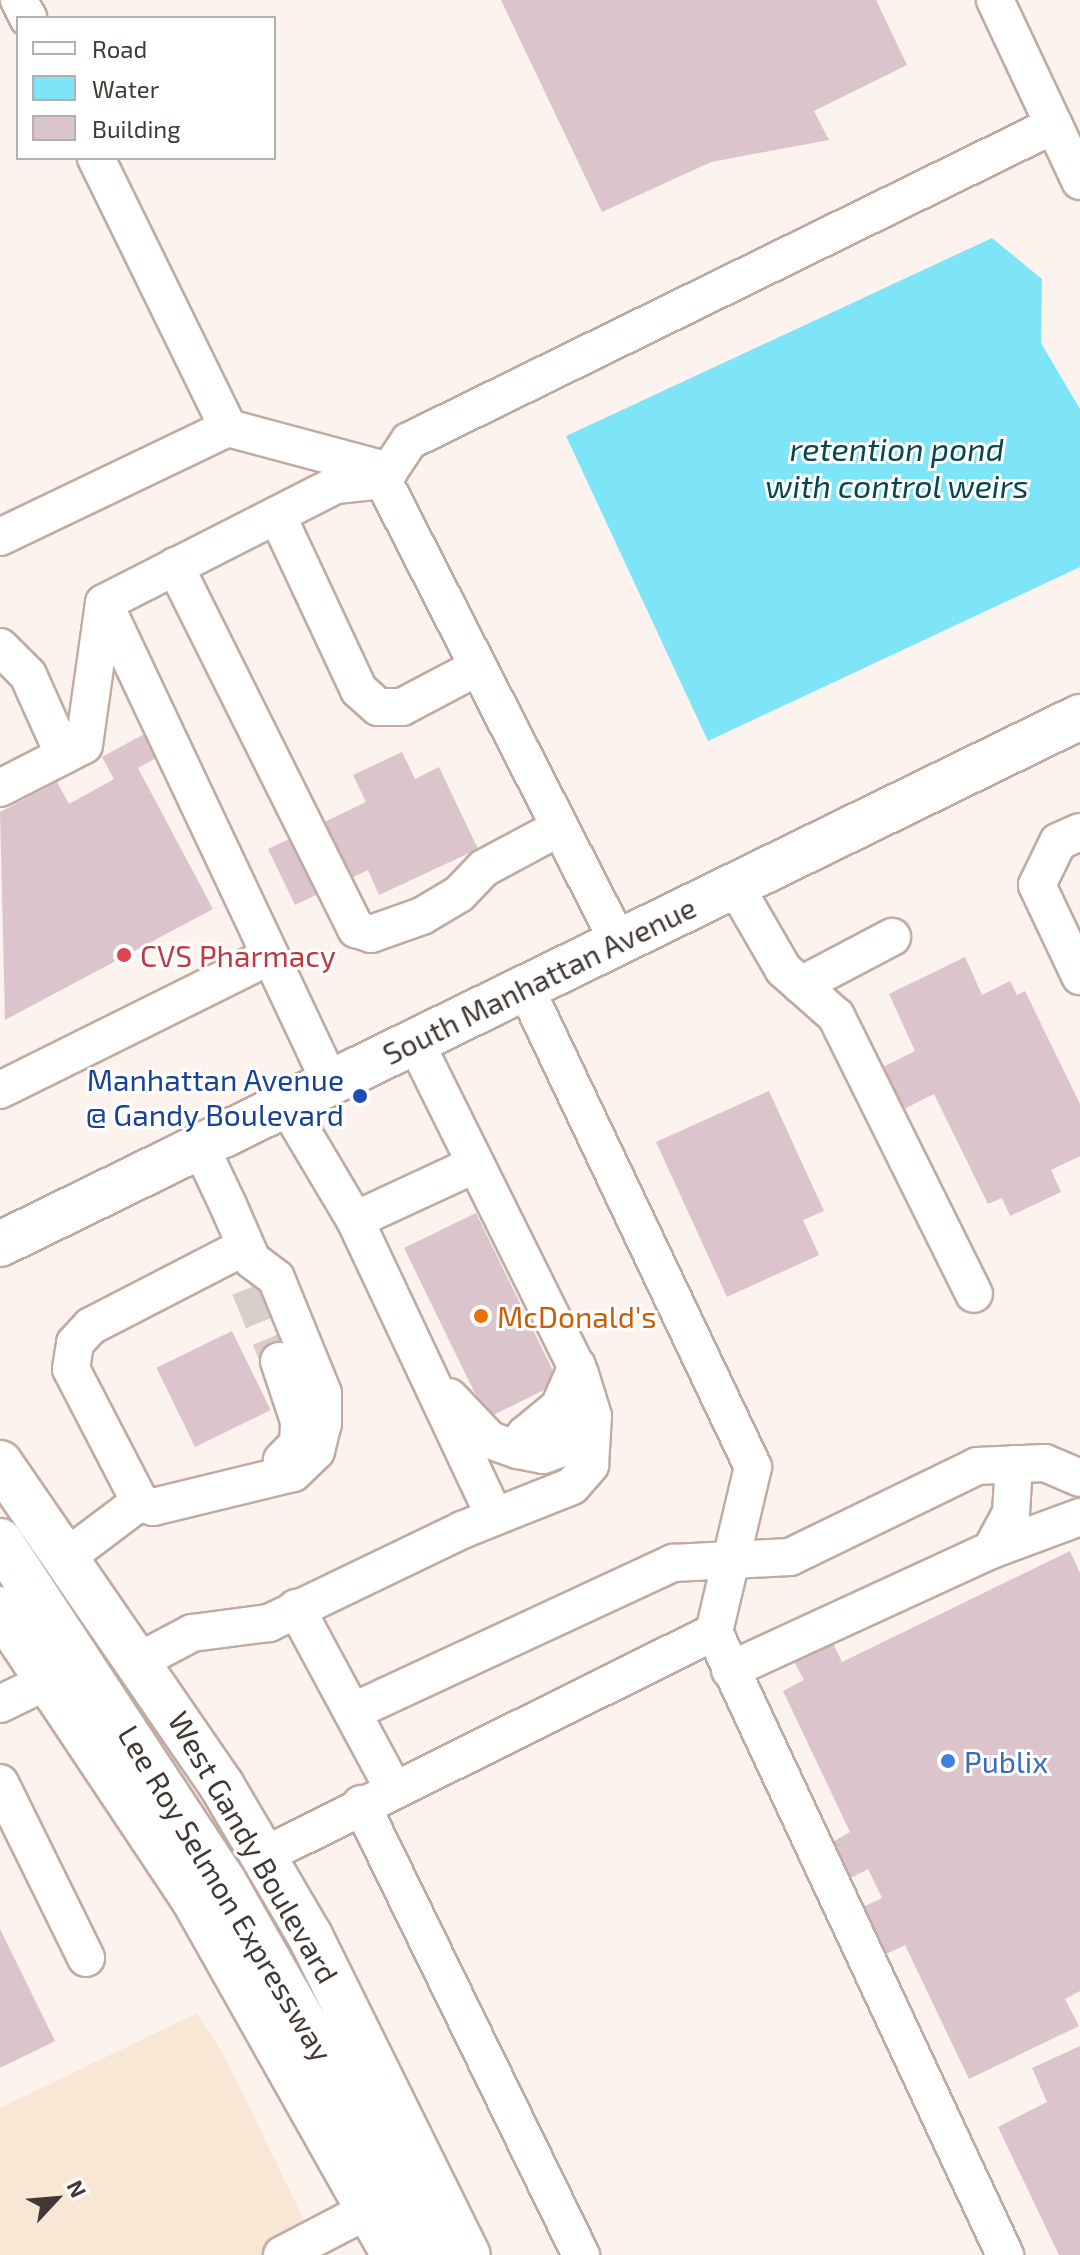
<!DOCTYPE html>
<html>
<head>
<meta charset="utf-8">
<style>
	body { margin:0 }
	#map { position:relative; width:1080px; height:2255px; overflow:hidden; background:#fcf2ee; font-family:"Exo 2",sans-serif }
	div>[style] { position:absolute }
	.industrial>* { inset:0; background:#f9e7d6 }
	.water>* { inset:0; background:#7ee5f8 }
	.building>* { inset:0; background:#dcc4cc; transform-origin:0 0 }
	.minor-tunnel>* { height:36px; margin-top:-18px; transform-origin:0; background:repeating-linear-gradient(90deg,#d7cdc9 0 36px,transparent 0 54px) }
	.roads { filter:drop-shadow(2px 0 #c1aba0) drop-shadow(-2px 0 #c1aba0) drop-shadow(0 2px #c1aba0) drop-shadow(0 -2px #c1aba0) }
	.minor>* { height:36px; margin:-18px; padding:0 18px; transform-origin:18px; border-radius:18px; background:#fff }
	.major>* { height:44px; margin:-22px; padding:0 22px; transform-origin:22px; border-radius:22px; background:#fff }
	.highway>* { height:44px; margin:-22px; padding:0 22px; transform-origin:22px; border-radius:22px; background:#fff }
	.dots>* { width:22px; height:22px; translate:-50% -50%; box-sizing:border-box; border:4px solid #fff; border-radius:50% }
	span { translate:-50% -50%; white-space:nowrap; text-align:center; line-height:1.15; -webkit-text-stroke:6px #fff; paint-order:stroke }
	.health-label { font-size:30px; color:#be3a42 }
	.left { translate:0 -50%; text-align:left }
	.street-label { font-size:30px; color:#423935 }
	.transit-label { font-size:30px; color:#164399 }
	.right { translate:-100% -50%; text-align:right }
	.food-label { font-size:30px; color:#c56008 }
	.shop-label { font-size:30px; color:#366cbe }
	.water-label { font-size:32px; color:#044751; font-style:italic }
	.legend { position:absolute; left:16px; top:16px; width:260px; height:144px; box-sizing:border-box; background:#fff; border:2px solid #b3b0ae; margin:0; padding:10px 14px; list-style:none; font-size:24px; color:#423935 }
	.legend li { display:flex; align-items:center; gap:16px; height:40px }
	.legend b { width:40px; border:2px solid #b3b0ae }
	.north { position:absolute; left:16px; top:2159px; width:80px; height:80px; -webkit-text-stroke:6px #fff; paint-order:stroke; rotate:64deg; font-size:22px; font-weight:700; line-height:32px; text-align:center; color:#423935 }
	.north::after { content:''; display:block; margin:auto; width:28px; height:36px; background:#423935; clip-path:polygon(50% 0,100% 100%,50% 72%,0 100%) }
</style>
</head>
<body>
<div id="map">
	<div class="industrial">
		<div style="clip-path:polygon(197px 2013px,226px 2059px,321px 2255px,0 2255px,0 2108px)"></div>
	</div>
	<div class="water">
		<div style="clip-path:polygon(992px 238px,1042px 279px,1041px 343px,1080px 409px,1080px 567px,708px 741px,566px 436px)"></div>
	</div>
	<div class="building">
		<div style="clip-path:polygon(501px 0,876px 0,907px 65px,814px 111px,829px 140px,711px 162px,602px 212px)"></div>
		<div style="clip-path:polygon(148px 732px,160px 756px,138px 768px,213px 909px,5px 1020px,0 812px,57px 782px,69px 804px,114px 779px,102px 757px)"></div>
		<div style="clip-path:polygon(402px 752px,415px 779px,439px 767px,478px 849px,379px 895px,368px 870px,295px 905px,268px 849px,366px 802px,353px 775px)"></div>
		<div style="clip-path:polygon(965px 957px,982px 995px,1010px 981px,1017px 995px,1025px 991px,1080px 1104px,1080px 1156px,1051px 1170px,1061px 1192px,1010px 1216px,1002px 1198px,988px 1204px,934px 1094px,900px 1111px,881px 1068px,915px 1051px,889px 994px)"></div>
		<div style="clip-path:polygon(769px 1091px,824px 1211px,803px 1220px,819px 1255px,727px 1297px,656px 1142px)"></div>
		<div style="left:476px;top:1213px;width:189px;height:80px;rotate:64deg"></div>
		<div style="left:232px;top:1331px;width:88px;height:84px;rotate:64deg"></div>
		<div style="clip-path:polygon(1070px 1551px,1080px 1573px,1080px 1991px,1065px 1999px,1079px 2026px,969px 2079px,905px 1945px,886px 1954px,863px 1907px,882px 1898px,868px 1869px,849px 1879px,831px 1843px,850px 1832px,783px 1691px,804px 1680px,792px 1658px,831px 1639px,842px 1662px)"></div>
		<div style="clip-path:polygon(0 1929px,55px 2041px,0 2068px)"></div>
		<div style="clip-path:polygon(1080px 2046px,1080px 2255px,1059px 2255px,998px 2127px,1047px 2102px,1032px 2068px)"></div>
	</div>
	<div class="minor-tunnel">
		<div style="left:249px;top:1288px;width:79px;rotate:67.7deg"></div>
	</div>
	<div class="roads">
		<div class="minor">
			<div style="left:19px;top:0;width:20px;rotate:63deg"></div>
			<div style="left:995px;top:0;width:200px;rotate:64.8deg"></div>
			<div style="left:96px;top:158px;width:301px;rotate:63.9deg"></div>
			<div style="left:383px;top:480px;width:47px;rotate:-56.3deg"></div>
			<div style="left:409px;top:441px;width:718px;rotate:-26.1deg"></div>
			<div style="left:277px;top:515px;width:193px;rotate:64.9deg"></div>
			<div style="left:359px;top:690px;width:25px;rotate:42deg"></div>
			<div style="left:378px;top:707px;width:24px"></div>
			<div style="left:402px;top:707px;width:86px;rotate:-27.8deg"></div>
			<div style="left:0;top:537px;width:253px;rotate:-25.6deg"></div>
			<div style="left:228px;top:428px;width:167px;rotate:15deg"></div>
			<div style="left:175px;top:566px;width:406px;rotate:63.5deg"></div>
			<div style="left:356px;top:929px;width:16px;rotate:18deg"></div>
			<div style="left:371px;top:934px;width:54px;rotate:-19.4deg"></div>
			<div style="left:422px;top:916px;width:43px;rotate:-30.7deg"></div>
			<div style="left:459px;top:894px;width:36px;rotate:-46deg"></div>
			<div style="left:484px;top:868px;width:85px;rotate:-28.1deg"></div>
			<div style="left:104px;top:603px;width:530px;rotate:64.74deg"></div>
			<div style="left:0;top:647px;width:40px;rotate:45deg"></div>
			<div style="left:28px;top:675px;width:88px;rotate:65.8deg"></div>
			<div style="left:0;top:788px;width:94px;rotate:-27.1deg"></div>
			<div style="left:84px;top:745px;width:143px;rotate:-82deg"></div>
			<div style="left:104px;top:603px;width:260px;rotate:-27deg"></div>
			<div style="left:336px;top:485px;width:47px;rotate:-6.1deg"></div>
			<div style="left:383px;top:480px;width:517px;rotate:62.99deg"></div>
			<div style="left:1080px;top:832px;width:24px;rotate:156deg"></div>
			<div style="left:1058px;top:842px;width:48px;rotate:116deg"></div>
			<div style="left:1037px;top:885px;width:101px;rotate:64.7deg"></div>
			<div style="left:734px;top:884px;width:98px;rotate:60deg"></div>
			<div style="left:783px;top:969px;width:71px;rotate:41.6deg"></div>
			<div style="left:836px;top:1016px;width:310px;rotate:63.6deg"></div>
			<div style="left:801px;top:985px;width:103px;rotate:-27.8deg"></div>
			<div style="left:525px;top:987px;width:531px;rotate:64.59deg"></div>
			<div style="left:753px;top:1467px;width:170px;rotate:103.3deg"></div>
			<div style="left:714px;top:1632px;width:688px;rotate:64.96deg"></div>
			<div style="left:0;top:1090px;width:297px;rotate:-26.4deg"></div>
			<div style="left:286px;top:1104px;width:135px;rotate:59.3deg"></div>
			<div style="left:355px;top:1220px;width:328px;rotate:64.8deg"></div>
			<div style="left:200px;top:1146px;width:65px;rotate:64.6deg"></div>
			<div style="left:228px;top:1205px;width:60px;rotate:66.4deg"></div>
			<div style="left:252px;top:1260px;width:30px;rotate:37deg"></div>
			<div style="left:276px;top:1278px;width:124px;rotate:67.8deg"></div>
			<div style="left:323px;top:1393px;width:30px;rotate:90deg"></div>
			<div style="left:323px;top:1423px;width:29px;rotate:104deg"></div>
			<div style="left:316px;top:1451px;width:32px;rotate:136deg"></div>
			<div style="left:293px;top:1473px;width:144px;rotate:166.3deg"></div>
			<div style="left:153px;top:1507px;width:14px;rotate:-159deg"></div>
			<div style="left:140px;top:1502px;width:150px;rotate:-117.4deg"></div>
			<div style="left:71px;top:1369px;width:26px;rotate:-81deg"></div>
			<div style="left:75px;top:1343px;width:23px;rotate:-47deg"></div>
			<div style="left:91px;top:1326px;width:174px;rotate:-27.3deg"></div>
			<div style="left:355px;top:1220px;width:133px;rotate:-24.8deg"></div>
			<div style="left:279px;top:1361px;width:63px;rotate:71.6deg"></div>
			<div style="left:299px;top:1421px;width:23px;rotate:92deg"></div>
			<div style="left:298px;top:1444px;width:23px;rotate:135deg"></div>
			<div style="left:449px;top:1397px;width:59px;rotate:46.4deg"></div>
			<div style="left:490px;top:1440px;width:30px;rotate:20deg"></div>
			<div style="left:518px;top:1450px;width:17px;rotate:-65deg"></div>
			<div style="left:525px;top:1435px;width:44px;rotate:-39.5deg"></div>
			<div style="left:559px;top:1407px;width:45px;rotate:-66.3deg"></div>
			<div style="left:518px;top:1450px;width:25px;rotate:11deg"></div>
			<div style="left:543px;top:1455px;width:23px;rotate:-20deg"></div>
			<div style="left:565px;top:1447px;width:50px;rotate:-67.6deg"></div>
			<div style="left:991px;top:1550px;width:42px;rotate:-61.6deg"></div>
			<div style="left:1011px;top:1513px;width:49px;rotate:-86.5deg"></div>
			<div style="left:68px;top:1556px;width:90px;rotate:-36.9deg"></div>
			<div style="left:296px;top:1608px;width:204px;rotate:61.7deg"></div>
			<div style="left:141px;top:1660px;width:58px;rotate:-27.9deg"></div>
			<div style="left:192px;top:1633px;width:78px;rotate:-7.4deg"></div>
			<div style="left:269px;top:1623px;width:214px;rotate:-25.7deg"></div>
			<div style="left:462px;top:1530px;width:118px;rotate:-21.8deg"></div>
			<div style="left:572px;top:1486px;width:28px;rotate:-49deg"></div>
			<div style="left:590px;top:1465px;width:49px;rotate:-86.5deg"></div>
			<div style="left:593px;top:1416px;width:44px;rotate:-107.2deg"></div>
			<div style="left:580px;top:1374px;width:372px;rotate:-116.4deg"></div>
			<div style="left:730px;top:1670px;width:287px;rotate:-24.7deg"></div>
			<div style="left:991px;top:1550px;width:95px;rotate:-20.3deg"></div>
			<div style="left:0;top:1704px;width:41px;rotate:-25.9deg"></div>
			<div style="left:354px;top:1711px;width:352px;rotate:-24.9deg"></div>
			<div style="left:673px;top:1563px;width:117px;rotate:-2.9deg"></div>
			<div style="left:790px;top:1557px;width:208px;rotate:-25.9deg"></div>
			<div style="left:977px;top:1466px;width:68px;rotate:-2.5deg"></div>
			<div style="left:1045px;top:1463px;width:38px;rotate:23deg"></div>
			<div style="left:0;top:1783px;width:195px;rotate:63.8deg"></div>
			<div style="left:361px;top:1804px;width:502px;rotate:64deg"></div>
			<div style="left:263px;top:1856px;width:504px;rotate:-26.41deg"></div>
			<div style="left:282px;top:2255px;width:82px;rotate:-27.5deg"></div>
		</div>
		<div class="major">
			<div style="left:0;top:1244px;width:1202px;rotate:-26.01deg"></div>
			<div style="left:0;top:1463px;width:392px;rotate:55.5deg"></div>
			<div style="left:222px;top:1786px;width:174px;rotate:59.6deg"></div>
			<div style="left:310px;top:1936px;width:356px;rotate:63.7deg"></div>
		</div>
		<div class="highway">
			<div style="left:0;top:1541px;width:408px;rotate:56.7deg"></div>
			<div style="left:224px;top:1882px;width:429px;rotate:60.4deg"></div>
			<div style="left:0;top:1609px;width:348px;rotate:56.3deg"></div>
			<div style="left:193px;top:1898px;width:410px;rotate:60.6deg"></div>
		</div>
	</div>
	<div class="dots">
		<div style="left:124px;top:955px;background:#e0444e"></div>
		<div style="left:360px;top:1096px;background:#1a4fb4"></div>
		<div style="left:481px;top:1316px;background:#e8710a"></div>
		<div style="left:948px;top:1761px;background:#3f7fe0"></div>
	</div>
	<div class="health-label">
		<span class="left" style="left:140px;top:955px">CVS Pharmacy</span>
	</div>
	<div class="street-label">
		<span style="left:539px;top:980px;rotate:-26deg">South Manhattan Avenue</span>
		<span style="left:254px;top:1847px;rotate:60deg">West Gandy Boulevard</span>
		<span style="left:226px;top:1893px;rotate:59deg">Lee Roy Selmon Expressway</span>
	</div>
	<div class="transit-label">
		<span class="right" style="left:344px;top:1096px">Manhattan Avenue<br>@ Gandy Boulevard</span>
	</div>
	<div class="food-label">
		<span class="left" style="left:497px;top:1316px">McDonald's</span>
	</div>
	<div class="shop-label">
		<span class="left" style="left:964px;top:1761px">Publix</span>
	</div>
	<div class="water-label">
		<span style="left:897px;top:467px">retention pond<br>with control weirs</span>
	</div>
	<ul class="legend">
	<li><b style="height:10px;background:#fff"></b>Road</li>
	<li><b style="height:22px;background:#7ee5f8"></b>Water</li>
	<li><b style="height:22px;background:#dcc4cc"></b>Building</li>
	</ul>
	<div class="north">N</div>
</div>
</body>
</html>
